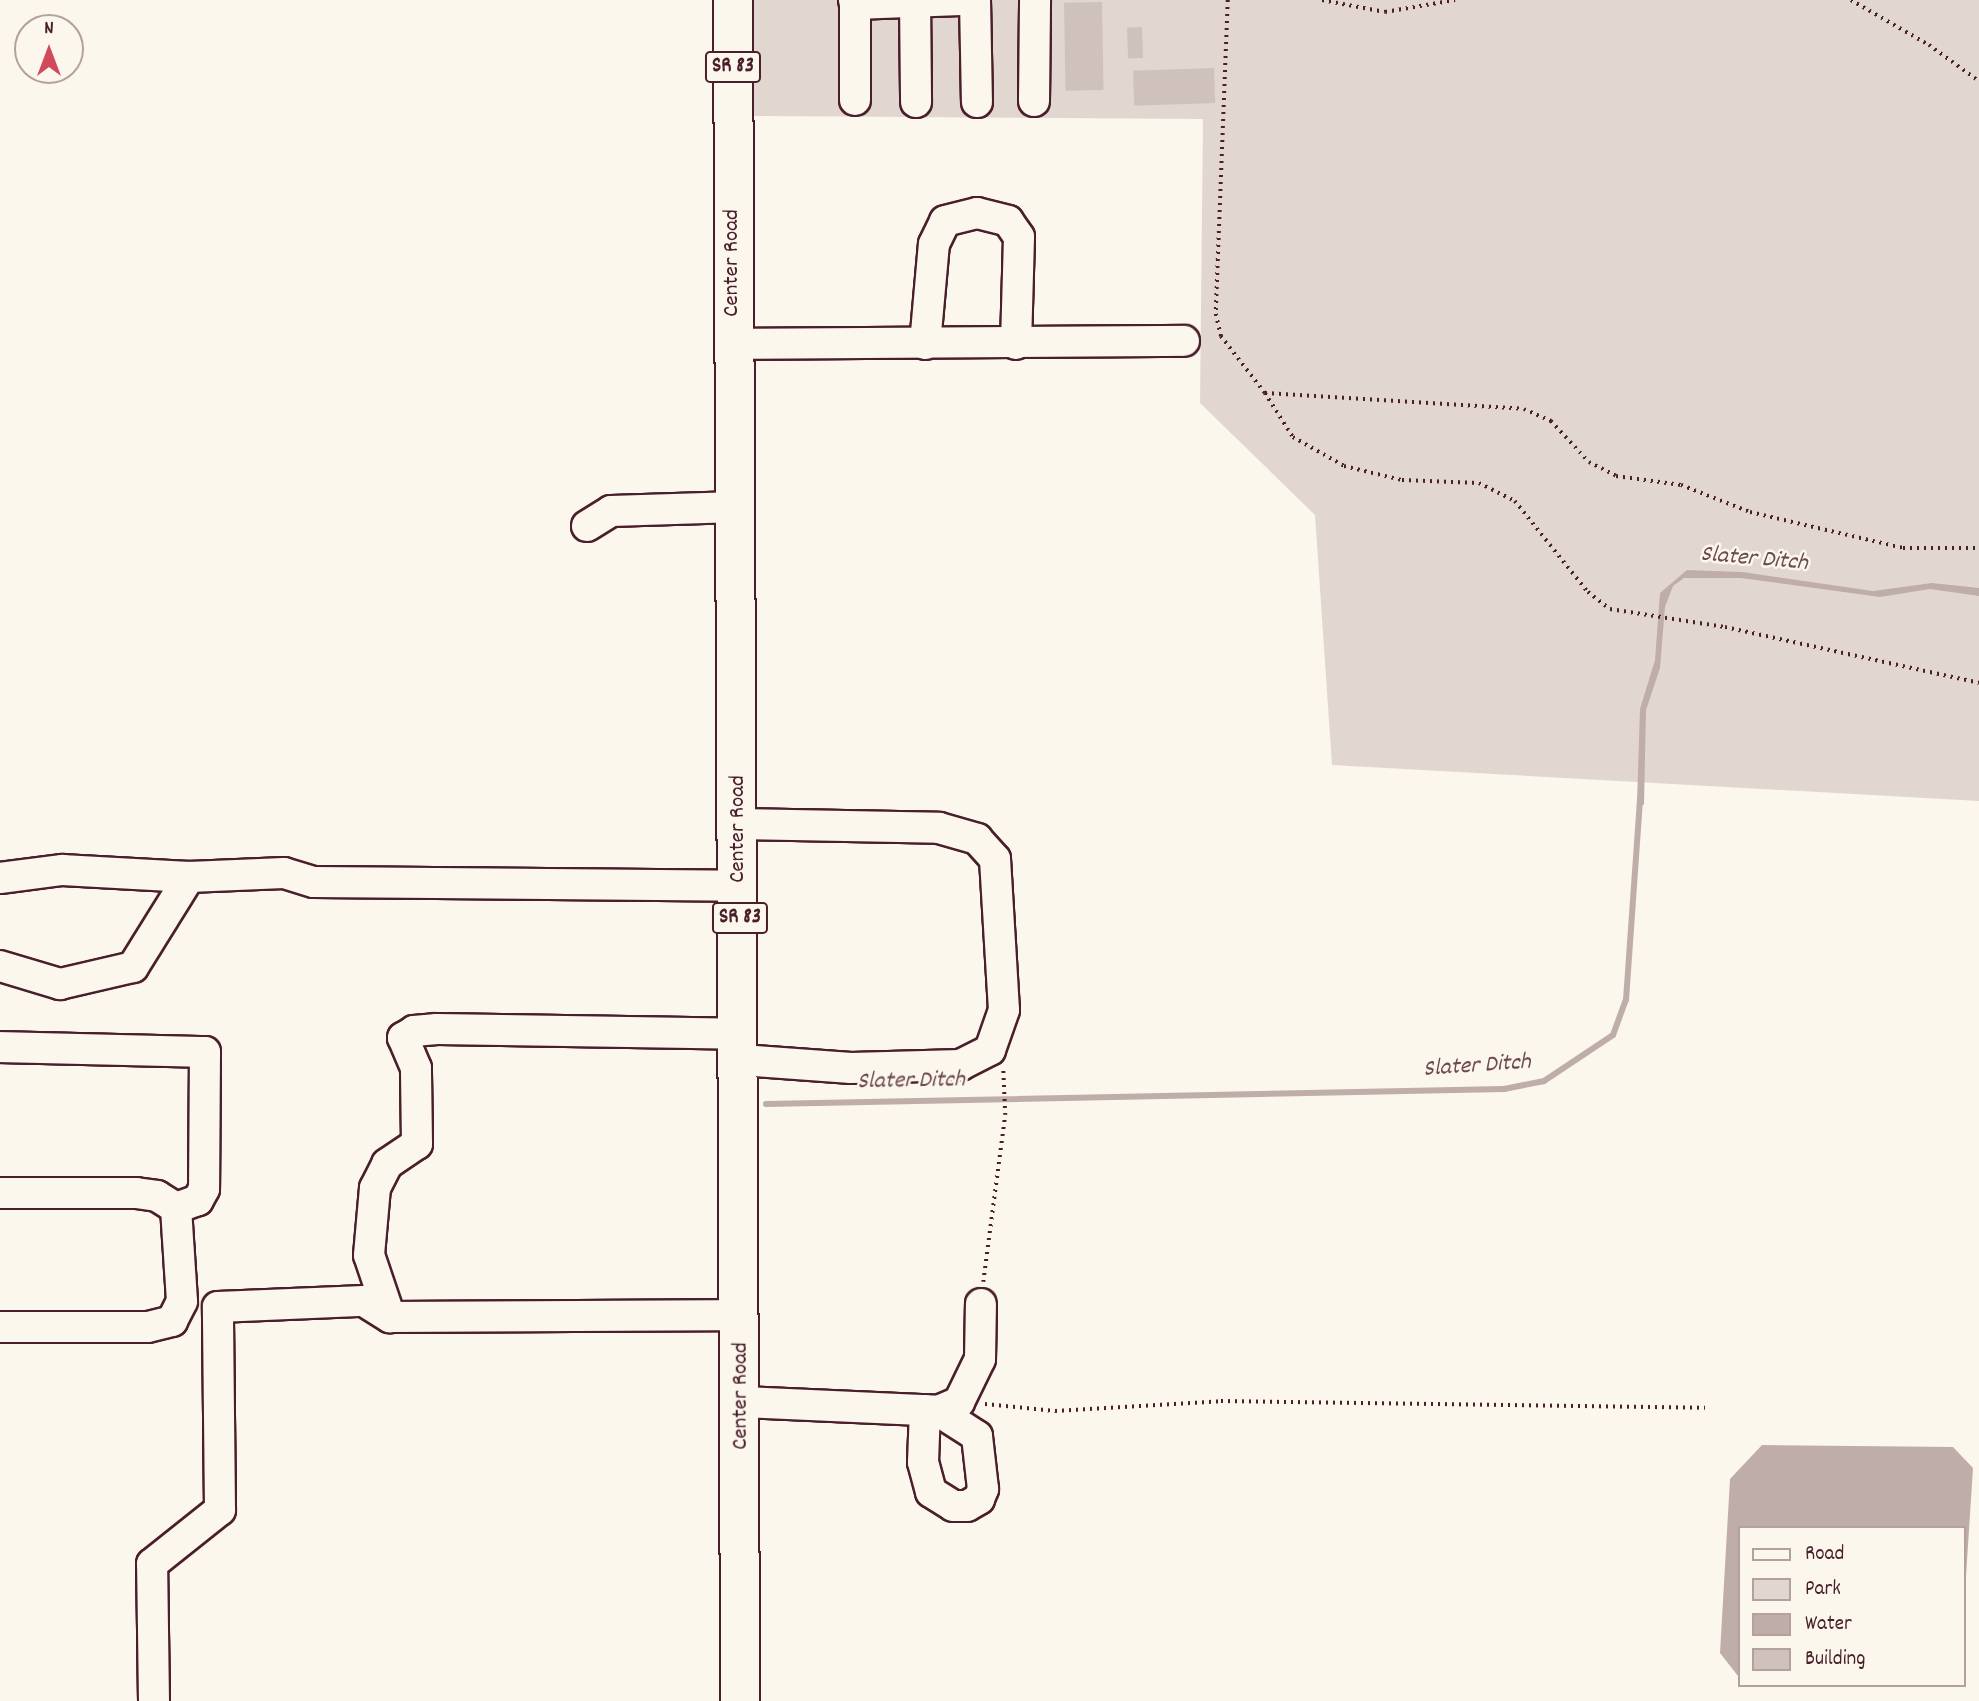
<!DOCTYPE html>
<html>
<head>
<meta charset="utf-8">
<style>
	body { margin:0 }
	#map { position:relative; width:1979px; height:1701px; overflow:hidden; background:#fbf7ec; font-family:Dekko,sans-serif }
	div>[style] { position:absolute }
	.green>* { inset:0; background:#e2d7d0 }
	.water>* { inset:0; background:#bfadaa }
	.stream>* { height:6px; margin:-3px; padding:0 3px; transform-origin:3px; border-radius:3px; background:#bfadaa }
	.building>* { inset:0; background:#cfc2bc; transform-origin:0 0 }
	.path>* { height:3.5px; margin-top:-1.75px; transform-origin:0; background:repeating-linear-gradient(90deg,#4a1f2b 0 2px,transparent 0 7px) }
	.roads { filter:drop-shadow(2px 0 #4a1f2b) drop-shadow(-2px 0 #4a1f2b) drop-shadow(0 2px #4a1f2b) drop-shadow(0 -2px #4a1f2b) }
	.minor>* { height:30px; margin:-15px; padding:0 15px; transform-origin:15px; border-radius:15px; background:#fbf7ec }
	.major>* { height:38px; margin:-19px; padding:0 19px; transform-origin:19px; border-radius:19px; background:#fbf7ec }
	span { translate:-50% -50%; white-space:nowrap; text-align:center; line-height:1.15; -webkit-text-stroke:5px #fbf7ec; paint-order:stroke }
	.shield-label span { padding:2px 5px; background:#fbf7ec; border:2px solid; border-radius:5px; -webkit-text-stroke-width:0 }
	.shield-label { font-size:21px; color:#4a1f2b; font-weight:700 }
	.street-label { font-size:23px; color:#4a1f2b }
	.water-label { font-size:24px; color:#6d4a51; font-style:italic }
	.legend { position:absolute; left:1738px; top:1526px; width:228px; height:161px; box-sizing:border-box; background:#fbf7ec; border:2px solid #b4a19f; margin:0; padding:9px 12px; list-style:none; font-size:21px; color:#4a1f2b }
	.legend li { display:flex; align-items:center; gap:14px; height:35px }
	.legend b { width:35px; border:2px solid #b4a19f }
	.north { position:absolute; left:14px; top:14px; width:70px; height:70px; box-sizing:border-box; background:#fbf7ec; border:2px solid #b4a19f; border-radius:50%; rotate:0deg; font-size:19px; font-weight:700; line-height:28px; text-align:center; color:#4a1f2b }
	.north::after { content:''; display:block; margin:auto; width:24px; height:32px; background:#d1495b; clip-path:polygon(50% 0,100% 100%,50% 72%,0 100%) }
</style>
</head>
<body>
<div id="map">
	<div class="green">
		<div style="clip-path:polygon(749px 0,1979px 0,1979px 801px,1332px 765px,1315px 515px,1200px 403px,1203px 119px,750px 116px)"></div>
	</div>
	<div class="water">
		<div style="clip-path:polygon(1687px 570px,1742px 572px,1873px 591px,1932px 583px,1979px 588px,1979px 596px,1930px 589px,1880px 597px,1741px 578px,1684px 578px,1673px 586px,1665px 607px,1660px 668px,1646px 710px,1644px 805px,1637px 803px,1640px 709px,1655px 660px,1660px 593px)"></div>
		<div style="clip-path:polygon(1762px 1445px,1953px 1447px,1973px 1468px,1963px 1623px,1963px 1528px,1739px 1528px,1738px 1676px,1720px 1653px,1730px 1479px)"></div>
	</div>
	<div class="stream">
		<div style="left:766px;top:1104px;width:738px;rotate:-1.16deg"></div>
		<div style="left:1504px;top:1089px;width:41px;rotate:-11.3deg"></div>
		<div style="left:1544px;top:1081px;width:83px;rotate:-33.7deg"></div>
		<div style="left:1613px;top:1035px;width:37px;rotate:-70deg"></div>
		<div style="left:1626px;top:1000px;width:202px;rotate:-86deg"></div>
	</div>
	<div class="building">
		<div style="left:1102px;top:2px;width:88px;height:38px;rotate:89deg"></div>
		<div style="left:1142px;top:27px;width:31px;height:15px;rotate:88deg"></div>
		<div style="left:1214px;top:68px;width:35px;height:81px;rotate:88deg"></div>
	</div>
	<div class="path">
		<div style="left:1228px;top:0;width:314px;rotate:92.2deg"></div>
		<div style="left:1216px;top:314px;width:23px;rotate:77deg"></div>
		<div style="left:1221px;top:336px;width:72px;rotate:52.3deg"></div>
		<div style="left:1265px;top:393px;width:259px;rotate:3.5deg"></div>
		<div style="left:1524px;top:409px;width:30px;rotate:24deg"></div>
		<div style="left:1551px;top:421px;width:56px;rotate:47.2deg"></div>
		<div style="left:1589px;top:462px;width:30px;rotate:27deg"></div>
		<div style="left:1616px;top:476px;width:66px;rotate:7.9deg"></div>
		<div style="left:1681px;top:485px;width:74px;rotate:21.4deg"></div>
		<div style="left:1750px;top:512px;width:157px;rotate:13.2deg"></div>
		<div style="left:1903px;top:548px;width:76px"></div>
		<div style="left:1322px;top:0;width:64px;rotate:10.8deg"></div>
		<div style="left:1385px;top:12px;width:71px;rotate:-9.7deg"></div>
		<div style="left:1851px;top:0;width:90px;rotate:30deg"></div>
		<div style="left:1929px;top:45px;width:62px;rotate:35.8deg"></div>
		<div style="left:1265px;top:393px;width:52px;rotate:57.5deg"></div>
		<div style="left:1293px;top:437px;width:59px;rotate:29.6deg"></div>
		<div style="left:1344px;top:466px;width:60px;rotate:13.6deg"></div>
		<div style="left:1402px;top:480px;width:77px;rotate:2.2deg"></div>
		<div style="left:1479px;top:483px;width:40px;rotate:26.6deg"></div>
		<div style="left:1515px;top:501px;width:117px;rotate:51.3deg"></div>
		<div style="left:1588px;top:592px;width:28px;rotate:38deg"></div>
		<div style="left:1610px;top:609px;width:116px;rotate:8.9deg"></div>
		<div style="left:1725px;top:627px;width:260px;rotate:12.4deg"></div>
		<div style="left:983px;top:1282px;width:168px;rotate:-82.5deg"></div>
		<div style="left:1005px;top:1115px;width:45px;rotate:-92.5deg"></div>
		<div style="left:985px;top:1404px;width:70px;rotate:5.7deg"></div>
		<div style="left:1055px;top:1411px;width:166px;rotate:-3.4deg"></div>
		<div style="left:1221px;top:1401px;width:484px;rotate:0.8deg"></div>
	</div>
	<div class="roads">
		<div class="minor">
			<div style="left:854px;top:0;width:4px;rotate:76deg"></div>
			<div style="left:855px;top:4px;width:106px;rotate:-2.2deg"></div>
			<div style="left:915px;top:0;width:102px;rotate:89.4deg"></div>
			<div style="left:975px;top:0;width:102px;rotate:88.9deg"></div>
			<div style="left:855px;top:4px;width:96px;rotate:90deg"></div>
			<div style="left:1034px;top:101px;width:101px;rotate:-89.4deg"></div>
			<div style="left:733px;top:344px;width:451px;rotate:-0.4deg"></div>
			<div style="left:925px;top:344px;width:100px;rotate:-84.9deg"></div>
			<div style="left:934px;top:244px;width:25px;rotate:-64deg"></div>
			<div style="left:945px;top:221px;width:33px;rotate:-14deg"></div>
			<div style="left:977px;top:213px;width:32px;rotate:14deg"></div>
			<div style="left:1008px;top:221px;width:19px;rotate:55deg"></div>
			<div style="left:1019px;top:237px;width:107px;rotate:91.6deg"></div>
			<div style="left:587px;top:526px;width:28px;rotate:-32deg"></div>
			<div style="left:611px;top:511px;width:126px;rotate:-1.8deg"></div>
			<div style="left:739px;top:824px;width:200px;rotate:1.1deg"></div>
			<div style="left:939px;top:828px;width:40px;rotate:16deg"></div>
			<div style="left:977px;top:839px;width:27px;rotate:48deg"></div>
			<div style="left:995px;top:859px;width:151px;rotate:86.6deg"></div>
			<div style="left:1004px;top:1010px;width:42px;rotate:109.3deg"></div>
			<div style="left:990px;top:1050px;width:33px;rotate:153deg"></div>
			<div style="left:961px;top:1065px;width:110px;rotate:178.4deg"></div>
			<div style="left:851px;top:1068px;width:110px;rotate:-175.8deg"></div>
			<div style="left:0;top:878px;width:63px;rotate:-7.4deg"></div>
			<div style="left:62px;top:870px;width:127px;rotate:3.2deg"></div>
			<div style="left:189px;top:877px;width:95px;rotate:-2.4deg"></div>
			<div style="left:284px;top:873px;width:31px;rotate:17deg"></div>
			<div style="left:314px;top:882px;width:425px;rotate:0.5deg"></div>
			<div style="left:0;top:966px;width:63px;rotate:16.7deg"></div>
			<div style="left:60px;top:984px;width:75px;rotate:-13.1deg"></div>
			<div style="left:133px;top:967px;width:106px;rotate:-58.1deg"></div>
			<div style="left:0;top:1047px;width:205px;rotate:1.4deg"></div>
			<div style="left:205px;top:1052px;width:137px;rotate:90.4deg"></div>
			<div style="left:204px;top:1189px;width:13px;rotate:119deg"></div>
			<div style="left:198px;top:1200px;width:23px;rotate:160deg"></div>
			<div style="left:0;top:1193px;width:136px"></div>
			<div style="left:136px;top:1193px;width:21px;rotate:8deg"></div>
			<div style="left:157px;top:1196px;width:22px;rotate:32deg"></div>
			<div style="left:390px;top:1317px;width:65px;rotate:-108.7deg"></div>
			<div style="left:369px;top:1255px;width:67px;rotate:-84.9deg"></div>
			<div style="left:375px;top:1188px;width:27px;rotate:-63deg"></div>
			<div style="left:387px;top:1164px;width:36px;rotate:-34deg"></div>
			<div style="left:417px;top:1144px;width:76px;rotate:-90.8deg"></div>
			<div style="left:416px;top:1068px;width:33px;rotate:-113deg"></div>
			<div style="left:403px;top:1038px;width:13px;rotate:-32deg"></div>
			<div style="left:414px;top:1031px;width:23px;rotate:-5deg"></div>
			<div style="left:437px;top:1029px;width:303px;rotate:0.9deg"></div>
			<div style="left:0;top:1327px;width:148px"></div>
			<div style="left:148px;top:1327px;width:25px;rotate:-14deg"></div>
			<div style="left:172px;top:1321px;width:22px;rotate:-63deg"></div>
			<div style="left:182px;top:1301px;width:93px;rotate:-93.7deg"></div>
			<div style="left:743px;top:1402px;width:195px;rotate:2.6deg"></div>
			<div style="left:938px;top:1411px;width:23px;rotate:-23deg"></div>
			<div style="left:959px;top:1402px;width:48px;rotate:-64deg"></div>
			<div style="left:980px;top:1359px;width:55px;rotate:-89deg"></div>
			<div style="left:925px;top:1410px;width:52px;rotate:92.2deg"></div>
			<div style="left:923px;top:1462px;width:31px;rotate:75deg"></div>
			<div style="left:931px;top:1492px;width:26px;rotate:32deg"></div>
			<div style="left:953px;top:1506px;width:14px"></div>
			<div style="left:967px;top:1506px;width:14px;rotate:-30deg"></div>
			<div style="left:979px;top:1499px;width:11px;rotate:-68deg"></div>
			<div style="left:983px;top:1489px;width:53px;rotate:-96.5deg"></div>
			<div style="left:977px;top:1436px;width:46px;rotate:-147.3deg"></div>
			<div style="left:154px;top:1701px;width:137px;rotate:-90.8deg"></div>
			<div style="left:152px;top:1564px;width:87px;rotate:-38.5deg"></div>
			<div style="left:220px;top:1510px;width:203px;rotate:-90.6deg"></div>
			<div style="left:218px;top:1307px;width:146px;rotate:-2.4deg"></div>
			<div style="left:364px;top:1301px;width:31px;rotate:32deg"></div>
			<div style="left:390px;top:1317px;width:351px;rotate:-0.3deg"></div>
		</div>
		<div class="major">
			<div style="left:733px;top:0;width:1701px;rotate:89.76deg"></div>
		</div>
	</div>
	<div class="shield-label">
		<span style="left:733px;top:67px">SR 83</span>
		<span style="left:740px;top:918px">SR 83</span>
	</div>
	<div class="street-label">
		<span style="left:733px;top:263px;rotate:-90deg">Center Road</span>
		<span style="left:739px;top:829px;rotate:-90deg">Center Road</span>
		<span style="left:742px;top:1396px;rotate:-90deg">Center Road</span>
	</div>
	<div class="water-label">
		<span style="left:1754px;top:560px;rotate:5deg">Slater Ditch</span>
		<span style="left:1477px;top:1067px;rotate:-4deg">Slater Ditch</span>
		<span style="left:911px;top:1082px;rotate:-1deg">Slater Ditch</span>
	</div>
	<ul class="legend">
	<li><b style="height:9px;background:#fbf7ec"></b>Road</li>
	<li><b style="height:19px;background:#e2d7d0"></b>Park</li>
	<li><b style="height:19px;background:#bfadaa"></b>Water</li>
	<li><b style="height:19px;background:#cfc2bc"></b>Building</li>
	</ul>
	<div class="north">N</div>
</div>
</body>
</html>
